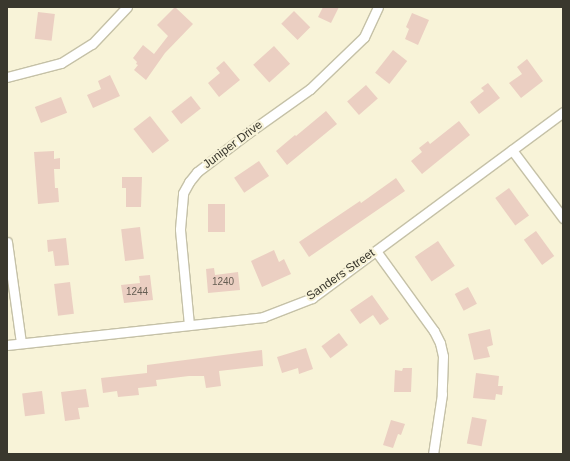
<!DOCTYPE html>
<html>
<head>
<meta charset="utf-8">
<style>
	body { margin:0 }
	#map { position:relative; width:570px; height:461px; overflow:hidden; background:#f8f3d8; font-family:Arial,sans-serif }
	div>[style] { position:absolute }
	.building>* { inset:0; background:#ebcfc2; transform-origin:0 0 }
	.roads { filter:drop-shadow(1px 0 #c5c1a7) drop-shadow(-1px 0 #c5c1a7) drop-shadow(0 1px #c5c1a7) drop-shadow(0 -1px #c5c1a7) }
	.minor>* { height:9px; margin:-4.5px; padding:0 4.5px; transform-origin:4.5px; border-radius:4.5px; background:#fff }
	span { translate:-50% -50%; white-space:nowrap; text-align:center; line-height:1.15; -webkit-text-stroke:4px #f8f3d8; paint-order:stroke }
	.number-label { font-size:10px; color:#665e53 }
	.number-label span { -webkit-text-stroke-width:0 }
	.street-label { font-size:12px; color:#3a382e }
	.frame { position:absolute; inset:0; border:8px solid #3a382e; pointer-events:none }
</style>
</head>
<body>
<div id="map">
	<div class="building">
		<div style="clip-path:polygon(175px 7px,193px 24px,165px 53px,146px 80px,134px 70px,138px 65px,136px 64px,137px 62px,133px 58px,143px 45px,154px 54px,168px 36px,157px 25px)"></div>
		<div style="clip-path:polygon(323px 7px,339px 7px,331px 23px,318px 17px)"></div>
		<div style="left:294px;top:11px;width:23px;height:18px;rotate:45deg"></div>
		<div style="left:38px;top:12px;width:17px;height:27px;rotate:7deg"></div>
		<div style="clip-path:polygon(412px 13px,429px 20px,418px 45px,405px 39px,409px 29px,406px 27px)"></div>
		<div style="left:274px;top:46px;width:24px;height:28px;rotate:48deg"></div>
		<div style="left:393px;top:50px;width:18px;height:29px;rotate:38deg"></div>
		<div style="clip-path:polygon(527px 59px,543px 81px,521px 98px,509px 83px,522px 74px,517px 67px)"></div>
		<div style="clip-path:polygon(224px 61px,240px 80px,219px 97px,208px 83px,220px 73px,216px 68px)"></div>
		<div style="clip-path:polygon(110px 75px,120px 96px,93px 108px,87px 95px,101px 89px,98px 81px)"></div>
		<div style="clip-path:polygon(488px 83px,500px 98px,479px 114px,470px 102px,484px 91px,481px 88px)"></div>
		<div style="left:366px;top:85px;width:18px;height:25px;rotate:49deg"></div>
		<div style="left:191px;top:96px;width:16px;height:25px;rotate:52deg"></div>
		<div style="left:61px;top:97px;width:17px;height:28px;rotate:69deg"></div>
		<div style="clip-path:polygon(326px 111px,337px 124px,287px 165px,276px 151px,295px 135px,296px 136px)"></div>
		<div style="left:150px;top:116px;width:31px;height:21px;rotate:52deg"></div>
		<div style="clip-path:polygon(459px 121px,470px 135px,422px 174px,411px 161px,422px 152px,419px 148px,428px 141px,430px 144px)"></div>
		<div style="clip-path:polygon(54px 151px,54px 159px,60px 158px,60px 169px,54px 169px,55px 188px,58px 188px,59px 202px,38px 204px,34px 152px)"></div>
		<div style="left:259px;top:161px;width:18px;height:30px;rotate:56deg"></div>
		<div style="clip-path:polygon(122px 177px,142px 177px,141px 207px,126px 207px,126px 188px,122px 188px)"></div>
		<div style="clip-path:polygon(396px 178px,405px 191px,309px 257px,299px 242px,360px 201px,361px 203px)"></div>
		<div style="left:509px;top:188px;width:34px;height:17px;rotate:54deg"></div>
		<div style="left:208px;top:204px;width:17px;height:28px"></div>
		<div style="left:140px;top:227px;width:32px;height:19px;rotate:83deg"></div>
		<div style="left:536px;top:231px;width:31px;height:15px;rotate:54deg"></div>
		<div style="clip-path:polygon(66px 238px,69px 265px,55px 266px,53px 251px,48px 252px,47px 240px)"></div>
		<div style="left:438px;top:241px;width:30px;height:28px;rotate:56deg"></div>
		<div style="clip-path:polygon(274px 250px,279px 262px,284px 259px,291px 274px,262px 287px,251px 261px)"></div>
		<div style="clip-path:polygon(214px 268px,215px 275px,238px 272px,240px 290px,208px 293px,206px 269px)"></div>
		<div style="clip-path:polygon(150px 275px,153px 300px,124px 303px,121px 285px,140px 283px,139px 276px)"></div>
		<div style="left:70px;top:282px;width:32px;height:16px;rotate:83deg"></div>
		<div style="left:468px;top:287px;width:19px;height:15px;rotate:62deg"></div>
		<div style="clip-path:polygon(372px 295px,389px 319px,380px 325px,373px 315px,360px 324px,350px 310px)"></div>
		<div style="clip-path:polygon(490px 329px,493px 345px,487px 347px,490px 357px,474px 360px,468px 334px)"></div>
		<div style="left:339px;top:333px;width:15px;height:22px;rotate:53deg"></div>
		<div style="clip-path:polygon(306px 348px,313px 369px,299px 374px,298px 368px,282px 373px,277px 357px)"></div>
		<div style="clip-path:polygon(262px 350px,263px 366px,219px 371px,221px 386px,206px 388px,204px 376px,189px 376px,156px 380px,157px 386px,138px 388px,139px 395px,118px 397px,117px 391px,103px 393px,101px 378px,147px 373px,147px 365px)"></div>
		<div style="clip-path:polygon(403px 368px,412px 368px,411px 392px,394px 392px,395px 370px,402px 371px)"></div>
		<div style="clip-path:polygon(476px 373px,499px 376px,498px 386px,503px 386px,502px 395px,496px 394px,495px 400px,473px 398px)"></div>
		<div style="clip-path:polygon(86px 389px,89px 407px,78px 408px,80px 419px,65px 421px,61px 392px)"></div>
		<div style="left:42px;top:391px;width:23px;height:20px;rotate:83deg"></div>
		<div style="left:472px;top:417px;width:15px;height:27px;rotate:11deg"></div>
		<div style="clip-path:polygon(391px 420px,405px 424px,401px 435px,398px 434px,393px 448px,383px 445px)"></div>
	</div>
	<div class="roads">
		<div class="minor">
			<div style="left:7px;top:77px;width:56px;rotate:-14.5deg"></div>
			<div style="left:61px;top:63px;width:36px;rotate:-32deg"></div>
			<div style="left:92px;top:44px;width:51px;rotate:-46.6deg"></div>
			<div style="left:512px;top:150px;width:85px;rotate:53.1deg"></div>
			<div style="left:7px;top:242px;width:102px;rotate:82.1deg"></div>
			<div style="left:376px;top:251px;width:99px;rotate:54.1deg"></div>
			<div style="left:434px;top:331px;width:13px;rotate:63deg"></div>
			<div style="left:440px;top:343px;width:13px;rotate:77deg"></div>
			<div style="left:443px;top:356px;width:38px;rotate:92deg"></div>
			<div style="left:442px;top:394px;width:61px;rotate:98.5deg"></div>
			<div style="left:189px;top:325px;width:96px;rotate:-95.4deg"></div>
			<div style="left:180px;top:229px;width:36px;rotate:-85deg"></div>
			<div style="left:183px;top:193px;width:13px;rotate:-61deg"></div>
			<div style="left:189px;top:182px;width:13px;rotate:-51deg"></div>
			<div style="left:197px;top:172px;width:64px;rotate:-37.4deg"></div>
			<div style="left:248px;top:133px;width:76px;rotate:-35.4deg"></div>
			<div style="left:310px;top:89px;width:75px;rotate:-43.9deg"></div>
			<div style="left:364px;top:37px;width:33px;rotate:-65deg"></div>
			<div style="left:7px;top:345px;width:258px;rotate:-6.2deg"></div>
			<div style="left:263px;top:317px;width:53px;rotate:-21.2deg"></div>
			<div style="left:312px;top:298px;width:312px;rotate:-36.5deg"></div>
		</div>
	</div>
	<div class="number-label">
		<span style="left:223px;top:282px">1240</span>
		<span style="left:137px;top:292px">1244</span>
	</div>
	<div class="street-label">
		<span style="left:233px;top:145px;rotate:-37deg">Juniper Drive</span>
		<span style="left:341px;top:275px;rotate:-35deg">Sanders Street</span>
	</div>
	<div class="frame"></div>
</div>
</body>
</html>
